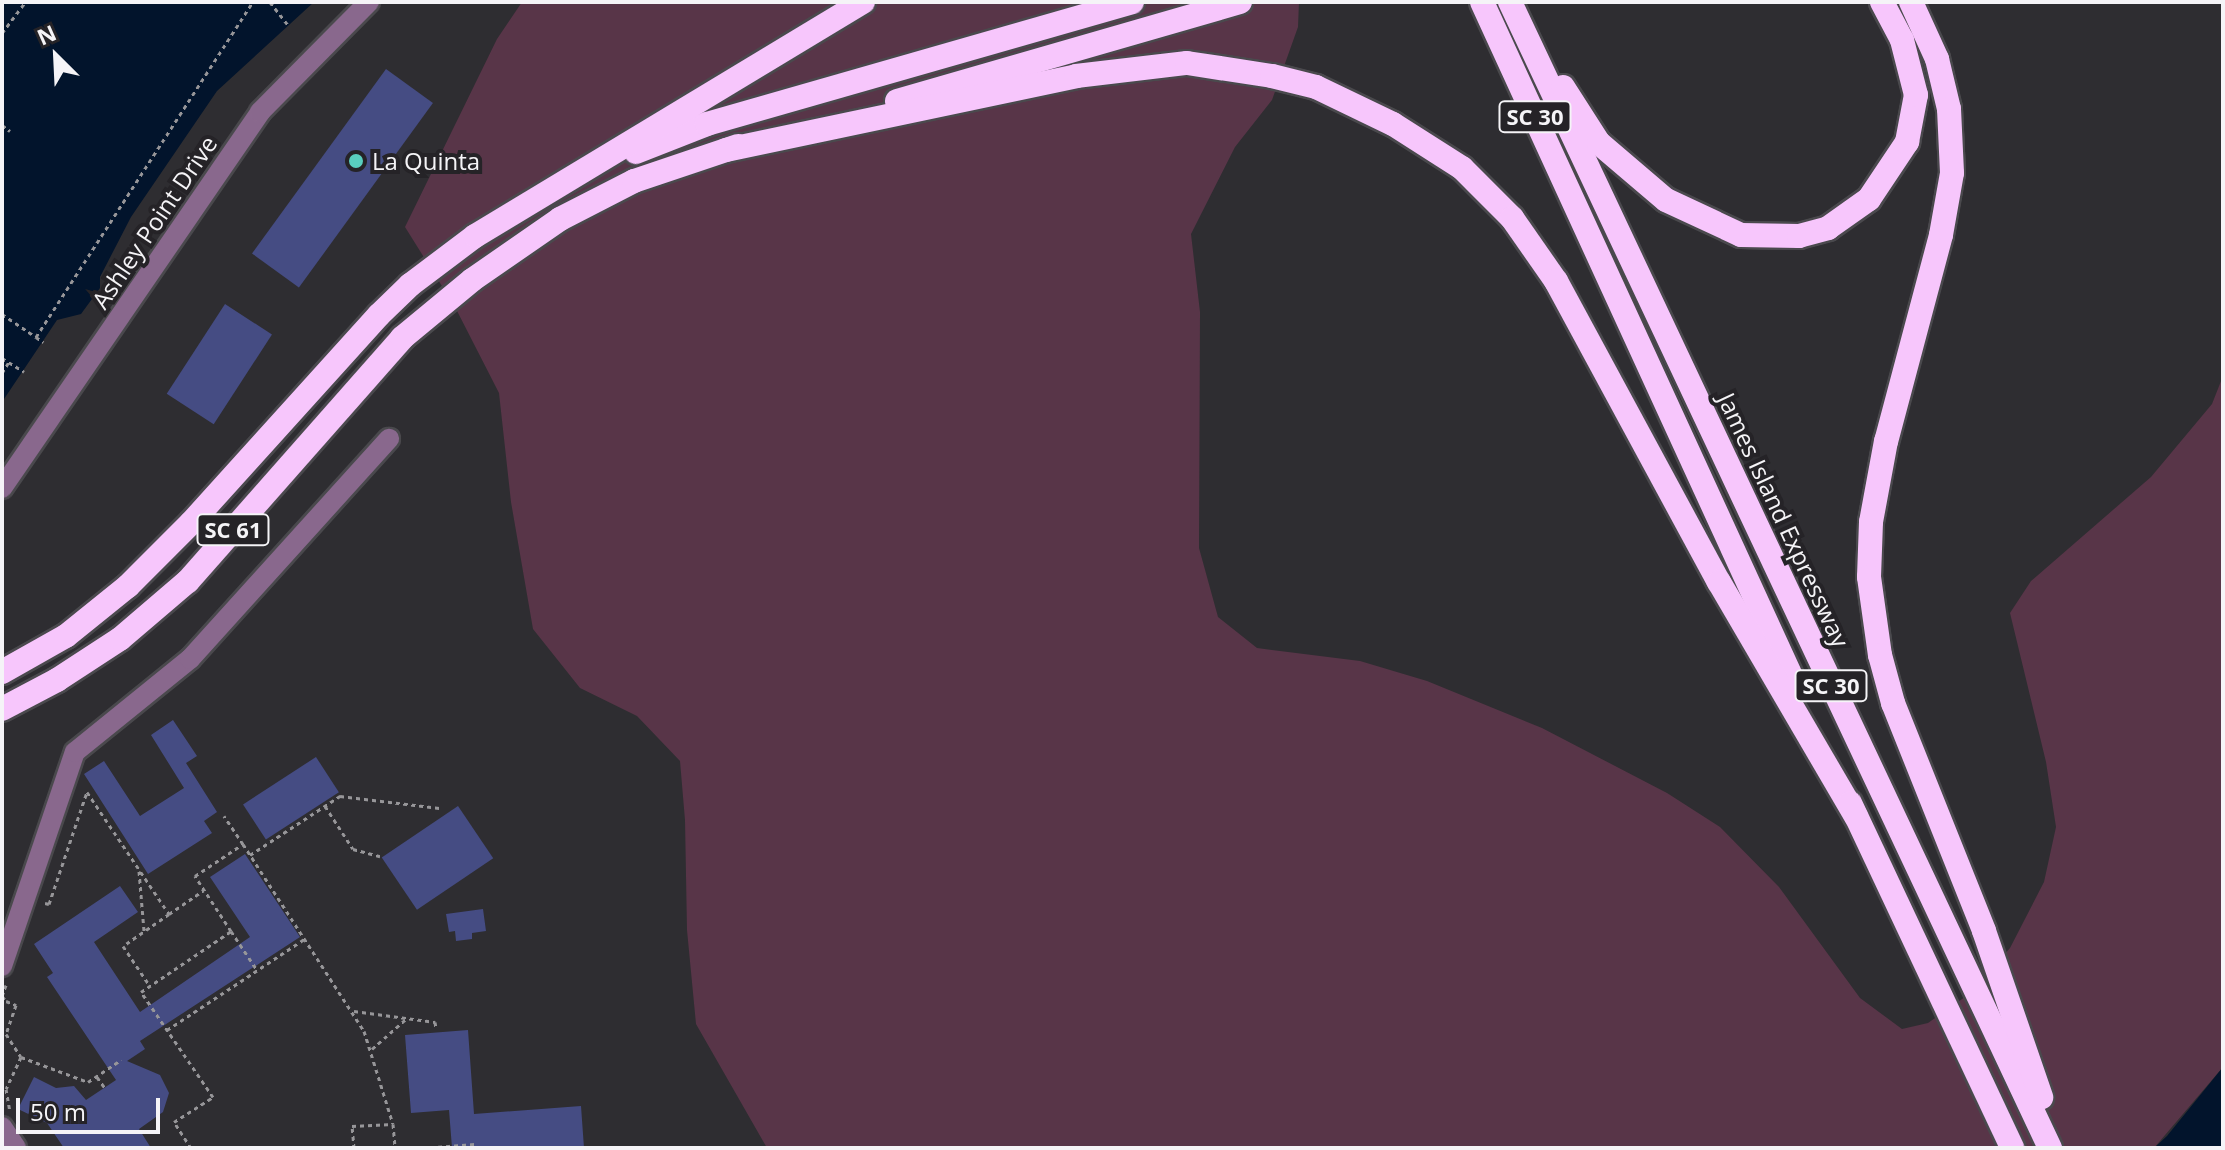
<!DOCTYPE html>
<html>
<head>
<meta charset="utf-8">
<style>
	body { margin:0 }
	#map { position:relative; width:2225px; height:1150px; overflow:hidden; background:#2e2d31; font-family:"Open Sans",sans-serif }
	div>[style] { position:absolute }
	.green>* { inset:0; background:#583548 }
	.water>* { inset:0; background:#02142c }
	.building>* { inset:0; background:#454c83; transform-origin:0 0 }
	.path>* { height:3px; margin-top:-1.5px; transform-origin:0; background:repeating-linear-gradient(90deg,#979699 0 4px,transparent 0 8px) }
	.roads { filter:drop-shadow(2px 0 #4a494d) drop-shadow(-2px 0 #4a494d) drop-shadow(0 2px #4a494d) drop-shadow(0 -2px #4a494d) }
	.minor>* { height:20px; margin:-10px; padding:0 10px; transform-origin:10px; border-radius:10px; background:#89688d }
	.highway>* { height:24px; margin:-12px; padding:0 12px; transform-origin:12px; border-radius:12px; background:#f7c6fc }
	.dots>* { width:22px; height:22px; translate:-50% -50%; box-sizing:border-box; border:4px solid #252327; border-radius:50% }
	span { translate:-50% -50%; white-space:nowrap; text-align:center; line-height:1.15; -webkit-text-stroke:8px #252327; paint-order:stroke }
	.shield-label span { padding:2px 6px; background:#252327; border:2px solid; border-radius:6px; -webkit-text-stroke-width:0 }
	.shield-label { font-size:22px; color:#f5f4f7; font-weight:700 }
	.poi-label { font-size:24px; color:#f5f4f7 }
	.left { translate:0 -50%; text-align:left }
	.street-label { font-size:24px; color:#f5f4f7 }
	.frame { position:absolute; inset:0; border:4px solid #f5f4f7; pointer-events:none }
	.north { position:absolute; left:16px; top:16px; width:80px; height:80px; -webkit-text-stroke:6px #252327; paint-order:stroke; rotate:336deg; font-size:22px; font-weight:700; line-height:32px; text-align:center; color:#f5f4f7 }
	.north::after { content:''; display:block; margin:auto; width:28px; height:36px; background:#f5f4f7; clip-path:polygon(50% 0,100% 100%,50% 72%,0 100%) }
	.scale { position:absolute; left:16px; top:1098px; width:144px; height:36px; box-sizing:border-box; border:4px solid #f5f4f7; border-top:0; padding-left:10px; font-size:24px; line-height:28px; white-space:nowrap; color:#f5f4f7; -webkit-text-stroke:6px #252327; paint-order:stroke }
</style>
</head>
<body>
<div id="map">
	<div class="green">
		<div style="clip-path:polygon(522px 2px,1299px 2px,1298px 27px,1272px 100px,1235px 147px,1191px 234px,1200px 312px,1199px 548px,1218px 617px,1257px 648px,1360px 661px,1427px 681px,1542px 728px,1667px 793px,1720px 827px,1779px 887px,1860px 998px,1902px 1029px,1928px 1023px,1972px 992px,2010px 948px,2044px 882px,2056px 827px,2046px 762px,2010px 613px,2031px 581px,2151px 477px,2212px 404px,2223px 376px,2223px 1067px,2154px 1148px,767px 1148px,696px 1024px,687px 930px,685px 820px,680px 761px,637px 716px,580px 688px,533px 629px,511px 502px,499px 393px,455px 307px,405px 227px,497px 39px)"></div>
	</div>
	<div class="water">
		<div style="clip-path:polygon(2px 2px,314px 2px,217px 91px,131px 217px,100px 277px,100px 288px,81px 314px,57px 320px,2px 402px)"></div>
		<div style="clip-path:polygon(2223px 1067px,2223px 1148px,2154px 1148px,2167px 1136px)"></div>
	</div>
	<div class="building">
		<div style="left:386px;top:69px;width:58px;height:228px;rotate:36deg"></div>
		<div style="left:225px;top:304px;width:56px;height:107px;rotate:33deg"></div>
		<div style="clip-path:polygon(173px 720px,197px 756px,186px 763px,217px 812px,204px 821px,212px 833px,148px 874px,84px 774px,104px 761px,140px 816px,184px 788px,151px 735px)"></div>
		<div style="left:316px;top:757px;width:42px;height:87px;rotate:57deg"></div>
		<div style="left:458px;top:806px;width:63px;height:92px;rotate:56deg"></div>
		<div style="clip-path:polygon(245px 854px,300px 937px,140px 1041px,145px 1049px,127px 1061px,160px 1075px,169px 1093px,163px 1112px,139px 1129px,151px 1148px,64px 1148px,47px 1123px,18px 1109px,34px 1077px,56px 1088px,74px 1086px,86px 1100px,116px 1080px,47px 977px,53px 973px,34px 944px,120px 886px,138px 912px,94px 942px,140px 1012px,250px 937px,210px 877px)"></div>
		<div style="clip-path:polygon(483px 909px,486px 931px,472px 933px,472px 939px,456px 941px,455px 931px,449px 932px,446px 914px)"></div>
		<div style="clip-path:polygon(468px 1030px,474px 1114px,581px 1106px,584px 1148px,452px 1148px,449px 1110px,411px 1113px,405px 1035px)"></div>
	</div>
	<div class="path">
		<div style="left:270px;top:2px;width:31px;rotate:52deg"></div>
		<div style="left:2px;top:33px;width:39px;rotate:-53deg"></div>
		<div style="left:2px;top:125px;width:10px;rotate:37deg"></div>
		<div style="left:2px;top:314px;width:41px;rotate:34.1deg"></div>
		<div style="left:36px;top:337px;width:399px;rotate:-57.1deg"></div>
		<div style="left:36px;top:337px;width:9px;rotate:36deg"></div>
		<div style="left:2px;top:358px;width:26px;rotate:32deg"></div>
		<div style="left:2px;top:373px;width:13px;rotate:-58deg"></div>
		<div style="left:325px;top:806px;width:51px;rotate:56.9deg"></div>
		<div style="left:353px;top:849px;width:28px;rotate:15deg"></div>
		<div style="left:243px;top:844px;width:223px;rotate:57.1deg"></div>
		<div style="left:364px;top:1031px;width:97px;rotate:72.7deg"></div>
		<div style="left:250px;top:855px;width:108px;rotate:-33.2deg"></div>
		<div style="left:340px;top:796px;width:100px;rotate:6.9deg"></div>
		<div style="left:139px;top:871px;width:60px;rotate:85.2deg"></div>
		<div style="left:45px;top:903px;width:4px;rotate:14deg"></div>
		<div style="left:49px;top:904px;width:118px;rotate:-71.3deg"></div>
		<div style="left:87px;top:792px;width:147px;rotate:56.1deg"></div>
		<div style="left:169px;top:914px;width:56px;rotate:145.2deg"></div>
		<div style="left:123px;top:946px;width:48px;rotate:56deg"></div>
		<div style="left:169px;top:914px;width:42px;rotate:-34.4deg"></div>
		<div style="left:231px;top:931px;width:47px;rotate:56.3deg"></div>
		<div style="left:6px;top:985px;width:12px;rotate:110deg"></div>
		<div style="left:2px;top:996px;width:6px;rotate:51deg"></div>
		<div style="left:6px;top:1001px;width:11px;rotate:22deg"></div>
		<div style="left:16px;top:1005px;width:31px;rotate:109deg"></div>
		<div style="left:6px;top:1034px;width:27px;rotate:57deg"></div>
		<div style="left:21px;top:1057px;width:35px;rotate:115deg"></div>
		<div style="left:6px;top:1089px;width:22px;rotate:80deg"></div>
		<div style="left:354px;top:1011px;width:82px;rotate:7.7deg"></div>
		<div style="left:435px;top:1022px;width:6px;rotate:81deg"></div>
		<div style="left:167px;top:1030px;width:167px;rotate:-33.5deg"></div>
		<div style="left:372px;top:1049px;width:47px;rotate:-41.5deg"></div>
		<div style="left:21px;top:1057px;width:72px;rotate:20.5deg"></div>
		<div style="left:88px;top:1082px;width:40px;rotate:-34deg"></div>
		<div style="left:97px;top:1077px;width:14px;rotate:54deg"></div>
		<div style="left:191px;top:1148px;width:31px;rotate:-123deg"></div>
		<div style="left:174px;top:1122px;width:46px;rotate:-32.7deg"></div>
		<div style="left:213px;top:1097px;width:127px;rotate:-124.4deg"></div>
		<div style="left:141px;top:992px;width:109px;rotate:-34.1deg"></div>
		<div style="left:231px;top:931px;width:66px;rotate:-123.2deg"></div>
		<div style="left:195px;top:876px;width:58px;rotate:-33.7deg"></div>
		<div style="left:243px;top:844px;width:34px;rotate:-124deg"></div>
		<div style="left:354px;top:1148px;width:22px;rotate:-95deg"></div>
		<div style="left:352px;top:1126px;width:41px;rotate:-2.8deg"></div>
		<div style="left:393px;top:1124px;width:24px;rotate:85deg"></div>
		<div style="left:422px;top:1148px;width:53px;rotate:-4.3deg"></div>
	</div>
	<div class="roads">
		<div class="minor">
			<div style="left:2px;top:488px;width:456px;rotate:-55.5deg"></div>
			<div style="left:260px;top:112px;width:155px;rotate:-45.3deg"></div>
			<div style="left:2px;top:966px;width:226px;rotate:-71.2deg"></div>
			<div style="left:75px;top:752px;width:148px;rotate:-39deg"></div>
			<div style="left:190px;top:659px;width:297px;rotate:-47.9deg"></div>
			<div style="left:2px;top:1127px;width:25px;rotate:56deg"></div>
		</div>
		<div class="highway">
			<div style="left:1482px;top:2px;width:756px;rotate:65.37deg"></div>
			<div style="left:1510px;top:2px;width:1267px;rotate:64.77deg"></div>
			<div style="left:1911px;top:2px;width:63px;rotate:65.5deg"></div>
			<div style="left:1937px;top:59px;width:51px;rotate:76.5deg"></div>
			<div style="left:1949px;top:109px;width:64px;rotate:87.3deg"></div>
			<div style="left:1952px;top:173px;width:63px;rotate:100.1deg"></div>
			<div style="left:1941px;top:235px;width:213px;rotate:104.9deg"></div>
			<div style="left:1886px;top:441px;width:82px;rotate:100.5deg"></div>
			<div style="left:1871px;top:522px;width:55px;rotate:92.1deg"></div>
			<div style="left:1869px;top:577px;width:79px;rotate:82deg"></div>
			<div style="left:1880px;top:655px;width:50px;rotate:74.8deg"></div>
			<div style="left:1893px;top:703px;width:245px;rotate:68.2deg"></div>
			<div style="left:1984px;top:931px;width:176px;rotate:71deg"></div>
			<div style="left:1563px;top:87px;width:67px;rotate:57.3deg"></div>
			<div style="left:1599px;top:143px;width:88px;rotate:40.4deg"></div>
			<div style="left:1666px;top:200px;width:83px;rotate:25deg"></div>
			<div style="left:1741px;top:235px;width:58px;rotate:1deg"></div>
			<div style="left:1799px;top:236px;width:30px;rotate:-15deg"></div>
			<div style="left:1828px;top:228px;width:50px;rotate:-35.3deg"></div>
			<div style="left:1869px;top:199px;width:69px;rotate:-56.3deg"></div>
			<div style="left:1907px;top:142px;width:48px;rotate:-79.2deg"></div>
			<div style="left:1916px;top:95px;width:57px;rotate:-104.3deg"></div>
			<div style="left:1902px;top:40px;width:43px;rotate:-117.8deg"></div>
			<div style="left:897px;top:101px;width:357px;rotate:-16.1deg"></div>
			<div style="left:726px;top:150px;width:358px;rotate:-11.9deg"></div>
			<div style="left:1076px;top:76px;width:112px;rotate:-6.7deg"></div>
			<div style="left:1187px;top:63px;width:86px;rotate:8.7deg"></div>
			<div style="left:1272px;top:76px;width:45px;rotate:14deg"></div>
			<div style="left:1316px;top:87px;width:85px;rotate:25.7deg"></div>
			<div style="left:1393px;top:124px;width:82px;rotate:32.5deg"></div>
			<div style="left:1462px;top:168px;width:71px;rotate:45deg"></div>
			<div style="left:1512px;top:218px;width:77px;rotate:55.1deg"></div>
			<div style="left:1556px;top:281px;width:342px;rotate:61.6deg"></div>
			<div style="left:1719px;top:582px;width:271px;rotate:59.7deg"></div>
			<div style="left:636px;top:152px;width:76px;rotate:-21.5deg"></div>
			<div style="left:707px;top:124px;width:442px;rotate:-16deg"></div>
			<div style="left:2px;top:672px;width:73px;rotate:-29.4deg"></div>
			<div style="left:66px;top:636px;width:80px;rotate:-38.9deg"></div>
			<div style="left:128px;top:586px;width:89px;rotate:-45deg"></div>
			<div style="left:191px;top:523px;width:280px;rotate:-47.9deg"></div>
			<div style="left:379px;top:315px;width:43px;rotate:-44.1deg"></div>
			<div style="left:410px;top:285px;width:81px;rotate:-37deg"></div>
			<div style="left:475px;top:236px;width:453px;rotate:-31.1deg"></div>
			<div style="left:2px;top:709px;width:62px;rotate:-27.8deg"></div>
			<div style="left:57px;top:680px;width:75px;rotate:-33.1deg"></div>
			<div style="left:120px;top:639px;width:89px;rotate:-40.5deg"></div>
			<div style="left:188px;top:581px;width:324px;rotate:-48.6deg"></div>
			<div style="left:402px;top:338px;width:91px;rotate:-39.6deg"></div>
			<div style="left:472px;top:280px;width:107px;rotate:-34.7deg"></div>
			<div style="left:560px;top:219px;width:83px;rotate:-27.2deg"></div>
			<div style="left:634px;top:181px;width:110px;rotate:-18.6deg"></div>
			<div style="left:1850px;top:803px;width:381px;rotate:64.8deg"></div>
		</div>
	</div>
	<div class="dots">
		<div style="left:356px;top:161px;background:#59cebf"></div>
	</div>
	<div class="shield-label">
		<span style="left:1535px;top:117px">SC 30</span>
		<span style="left:233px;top:530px">SC 61</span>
		<span style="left:1831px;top:686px">SC 30</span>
	</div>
	<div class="poi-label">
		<span class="left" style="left:372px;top:161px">La Quinta</span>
	</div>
	<div class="street-label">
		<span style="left:154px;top:222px;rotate:-56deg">Ashley Point Drive</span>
		<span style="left:1784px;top:520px;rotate:65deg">James Island Expressway</span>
	</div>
	<div class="frame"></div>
	<div class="north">N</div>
	<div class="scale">50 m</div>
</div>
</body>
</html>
